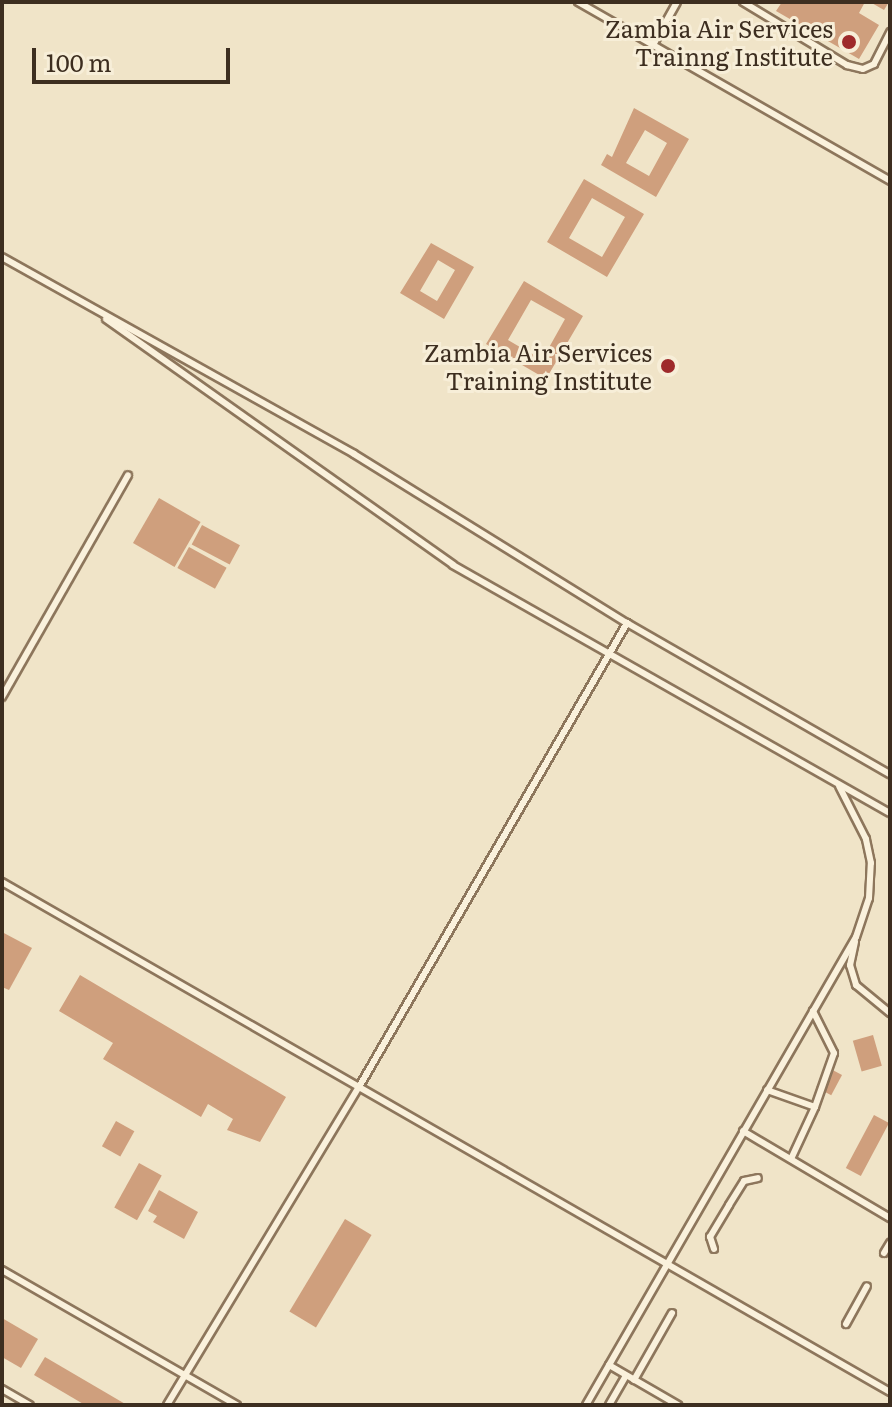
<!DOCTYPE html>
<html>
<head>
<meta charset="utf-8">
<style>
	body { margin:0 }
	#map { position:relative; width:892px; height:1407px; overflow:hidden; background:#f0e4c8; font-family:Literata,serif }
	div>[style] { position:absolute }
	.building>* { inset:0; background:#cf9f7d; transform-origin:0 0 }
	.roads { filter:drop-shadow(2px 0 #8d765c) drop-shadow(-2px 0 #8d765c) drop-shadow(0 2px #8d765c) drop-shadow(0 -2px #8d765c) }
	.lane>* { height:6px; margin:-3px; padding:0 3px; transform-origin:3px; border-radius:3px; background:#faf1dc }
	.dots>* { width:22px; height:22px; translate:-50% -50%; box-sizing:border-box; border:4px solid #f7eed8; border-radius:50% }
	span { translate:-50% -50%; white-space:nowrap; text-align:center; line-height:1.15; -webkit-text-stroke:6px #f7eed8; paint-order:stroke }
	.poi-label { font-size:24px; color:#3d2e20 }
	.right { translate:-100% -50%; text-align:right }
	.frame { position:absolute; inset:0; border:4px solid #3d2e20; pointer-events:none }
	.scale { position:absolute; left:32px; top:48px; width:198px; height:36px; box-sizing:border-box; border:4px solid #3d2e20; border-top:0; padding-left:10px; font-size:24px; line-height:28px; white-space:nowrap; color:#3d2e20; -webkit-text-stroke:6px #f7eed8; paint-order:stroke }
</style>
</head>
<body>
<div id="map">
	<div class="building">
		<div style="clip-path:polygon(782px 2px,865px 2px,859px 13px,879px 25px,859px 59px,776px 11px)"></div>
		<div style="clip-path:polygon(870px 2px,889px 2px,884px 10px)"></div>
		<div style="clip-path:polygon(evenodd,634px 108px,689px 139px,656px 197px,601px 165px,607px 154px,612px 157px,634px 108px,645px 130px,667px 143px,649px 176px,626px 163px,645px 130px)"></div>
		<div style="clip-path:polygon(evenodd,584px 179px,644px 214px,607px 277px,547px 242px,584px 179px,592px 198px,625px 217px,602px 257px,569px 238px,592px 198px)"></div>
		<div style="clip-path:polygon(evenodd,431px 243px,474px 267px,444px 319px,400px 293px,431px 243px,438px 260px,455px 270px,437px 301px,420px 291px,438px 260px)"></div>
		<div style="clip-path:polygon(evenodd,524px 281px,583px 316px,546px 379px,486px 344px,524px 281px,531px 300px,565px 319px,542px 360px,508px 340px,531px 300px)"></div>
		<div style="left:159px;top:498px;width:48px;height:52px;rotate:30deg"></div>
		<div style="left:202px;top:525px;width:43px;height:22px;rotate:28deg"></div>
		<div style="left:189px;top:547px;width:43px;height:24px;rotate:29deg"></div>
		<div style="clip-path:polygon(2px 932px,32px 948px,9px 990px,2px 987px)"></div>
		<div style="clip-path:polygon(80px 975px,286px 1097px,260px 1142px,227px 1130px,233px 1119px,208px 1104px,201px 1117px,103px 1059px,113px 1043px,59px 1011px)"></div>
		<div style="left:873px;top:1035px;width:32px;height:21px;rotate:74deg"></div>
		<div style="left:827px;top:1067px;width:17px;height:23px;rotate:28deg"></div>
		<div style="left:874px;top:1115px;width:17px;height:60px;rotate:28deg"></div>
		<div style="left:116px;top:1121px;width:21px;height:29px;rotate:29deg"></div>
		<div style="left:139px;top:1163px;width:26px;height:51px;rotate:29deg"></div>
		<div style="clip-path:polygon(159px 1190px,198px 1212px,184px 1239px,153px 1222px,157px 1216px,148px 1211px)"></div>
		<div style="left:345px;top:1219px;width:31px;height:108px;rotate:31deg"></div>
		<div style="clip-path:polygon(2px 1318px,38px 1339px,21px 1368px,2px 1357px)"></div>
		<div style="clip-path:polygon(45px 1357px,127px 1405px,85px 1405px,34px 1375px)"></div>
	</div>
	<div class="roads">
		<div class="lane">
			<div style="left:578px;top:2px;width:360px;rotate:29.8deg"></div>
			<div style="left:743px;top:2px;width:122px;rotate:31.2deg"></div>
			<div style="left:847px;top:65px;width:16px;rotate:14deg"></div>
			<div style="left:863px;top:69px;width:12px;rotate:-24deg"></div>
			<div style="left:874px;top:64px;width:36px;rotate:-63deg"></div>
			<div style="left:653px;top:45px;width:49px;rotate:-60.8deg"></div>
			<div style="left:2px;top:257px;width:403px;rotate:29.2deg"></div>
			<div style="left:354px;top:454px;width:321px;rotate:31.8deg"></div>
			<div style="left:627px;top:623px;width:303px;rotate:29.9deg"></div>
			<div style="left:106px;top:319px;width:425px;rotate:35.3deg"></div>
			<div style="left:453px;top:565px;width:502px;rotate:29.58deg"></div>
			<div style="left:2px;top:697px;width:255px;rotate:-60.4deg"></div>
			<div style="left:2px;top:882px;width:1024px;rotate:29.87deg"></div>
			<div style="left:855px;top:942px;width:24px;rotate:102deg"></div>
			<div style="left:850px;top:965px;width:21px;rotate:73deg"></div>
			<div style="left:856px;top:985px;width:44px;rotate:39.5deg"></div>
			<div style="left:767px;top:1090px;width:51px;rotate:19.5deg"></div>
			<div style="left:815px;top:1107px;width:57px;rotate:-70.6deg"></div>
			<div style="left:834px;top:1053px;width:47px;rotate:-116.6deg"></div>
			<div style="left:743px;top:1131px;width:171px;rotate:30.6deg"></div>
			<div style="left:791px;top:1159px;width:57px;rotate:-65.2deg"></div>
			<div style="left:714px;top:1249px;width:13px;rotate:-108deg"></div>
			<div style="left:710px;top:1237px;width:37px;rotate:-59deg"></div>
			<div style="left:729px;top:1205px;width:28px;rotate:-58deg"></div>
			<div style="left:744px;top:1181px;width:14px;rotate:-12deg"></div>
			<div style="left:884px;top:1253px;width:12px;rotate:-59deg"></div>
			<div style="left:2px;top:1270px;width:271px;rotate:29.9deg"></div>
			<div style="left:846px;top:1324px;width:43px;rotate:-61.1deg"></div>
			<div style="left:609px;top:1365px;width:80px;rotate:30.1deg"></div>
			<div style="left:634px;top:1380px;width:77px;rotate:-60.4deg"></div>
			<div style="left:2px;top:1389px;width:32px;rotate:30deg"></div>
			<div style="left:167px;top:1405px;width:371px;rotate:-58.9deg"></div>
			<div style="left:359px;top:1087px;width:536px;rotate:-59.99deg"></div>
			<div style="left:586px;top:1405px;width:540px;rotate:-60.02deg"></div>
			<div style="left:856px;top:937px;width:41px;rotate:-71.6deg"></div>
			<div style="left:869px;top:898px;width:35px;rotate:-87deg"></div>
			<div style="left:871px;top:863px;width:25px;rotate:-102deg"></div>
			<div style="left:866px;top:839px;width:59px;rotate:-117deg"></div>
			<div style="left:609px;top:1405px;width:34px;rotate:-60deg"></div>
		</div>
	</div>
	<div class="dots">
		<div style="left:849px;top:42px;background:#9e2a2b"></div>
		<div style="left:668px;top:366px;background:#9e2a2b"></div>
	</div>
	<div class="poi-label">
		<span class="right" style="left:833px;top:42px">Zambia Air Services<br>Trainng Institute</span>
		<span class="right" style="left:652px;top:366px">Zambia Air Services<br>Training Institute</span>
	</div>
	<div class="frame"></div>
	<div class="scale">100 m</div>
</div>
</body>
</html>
